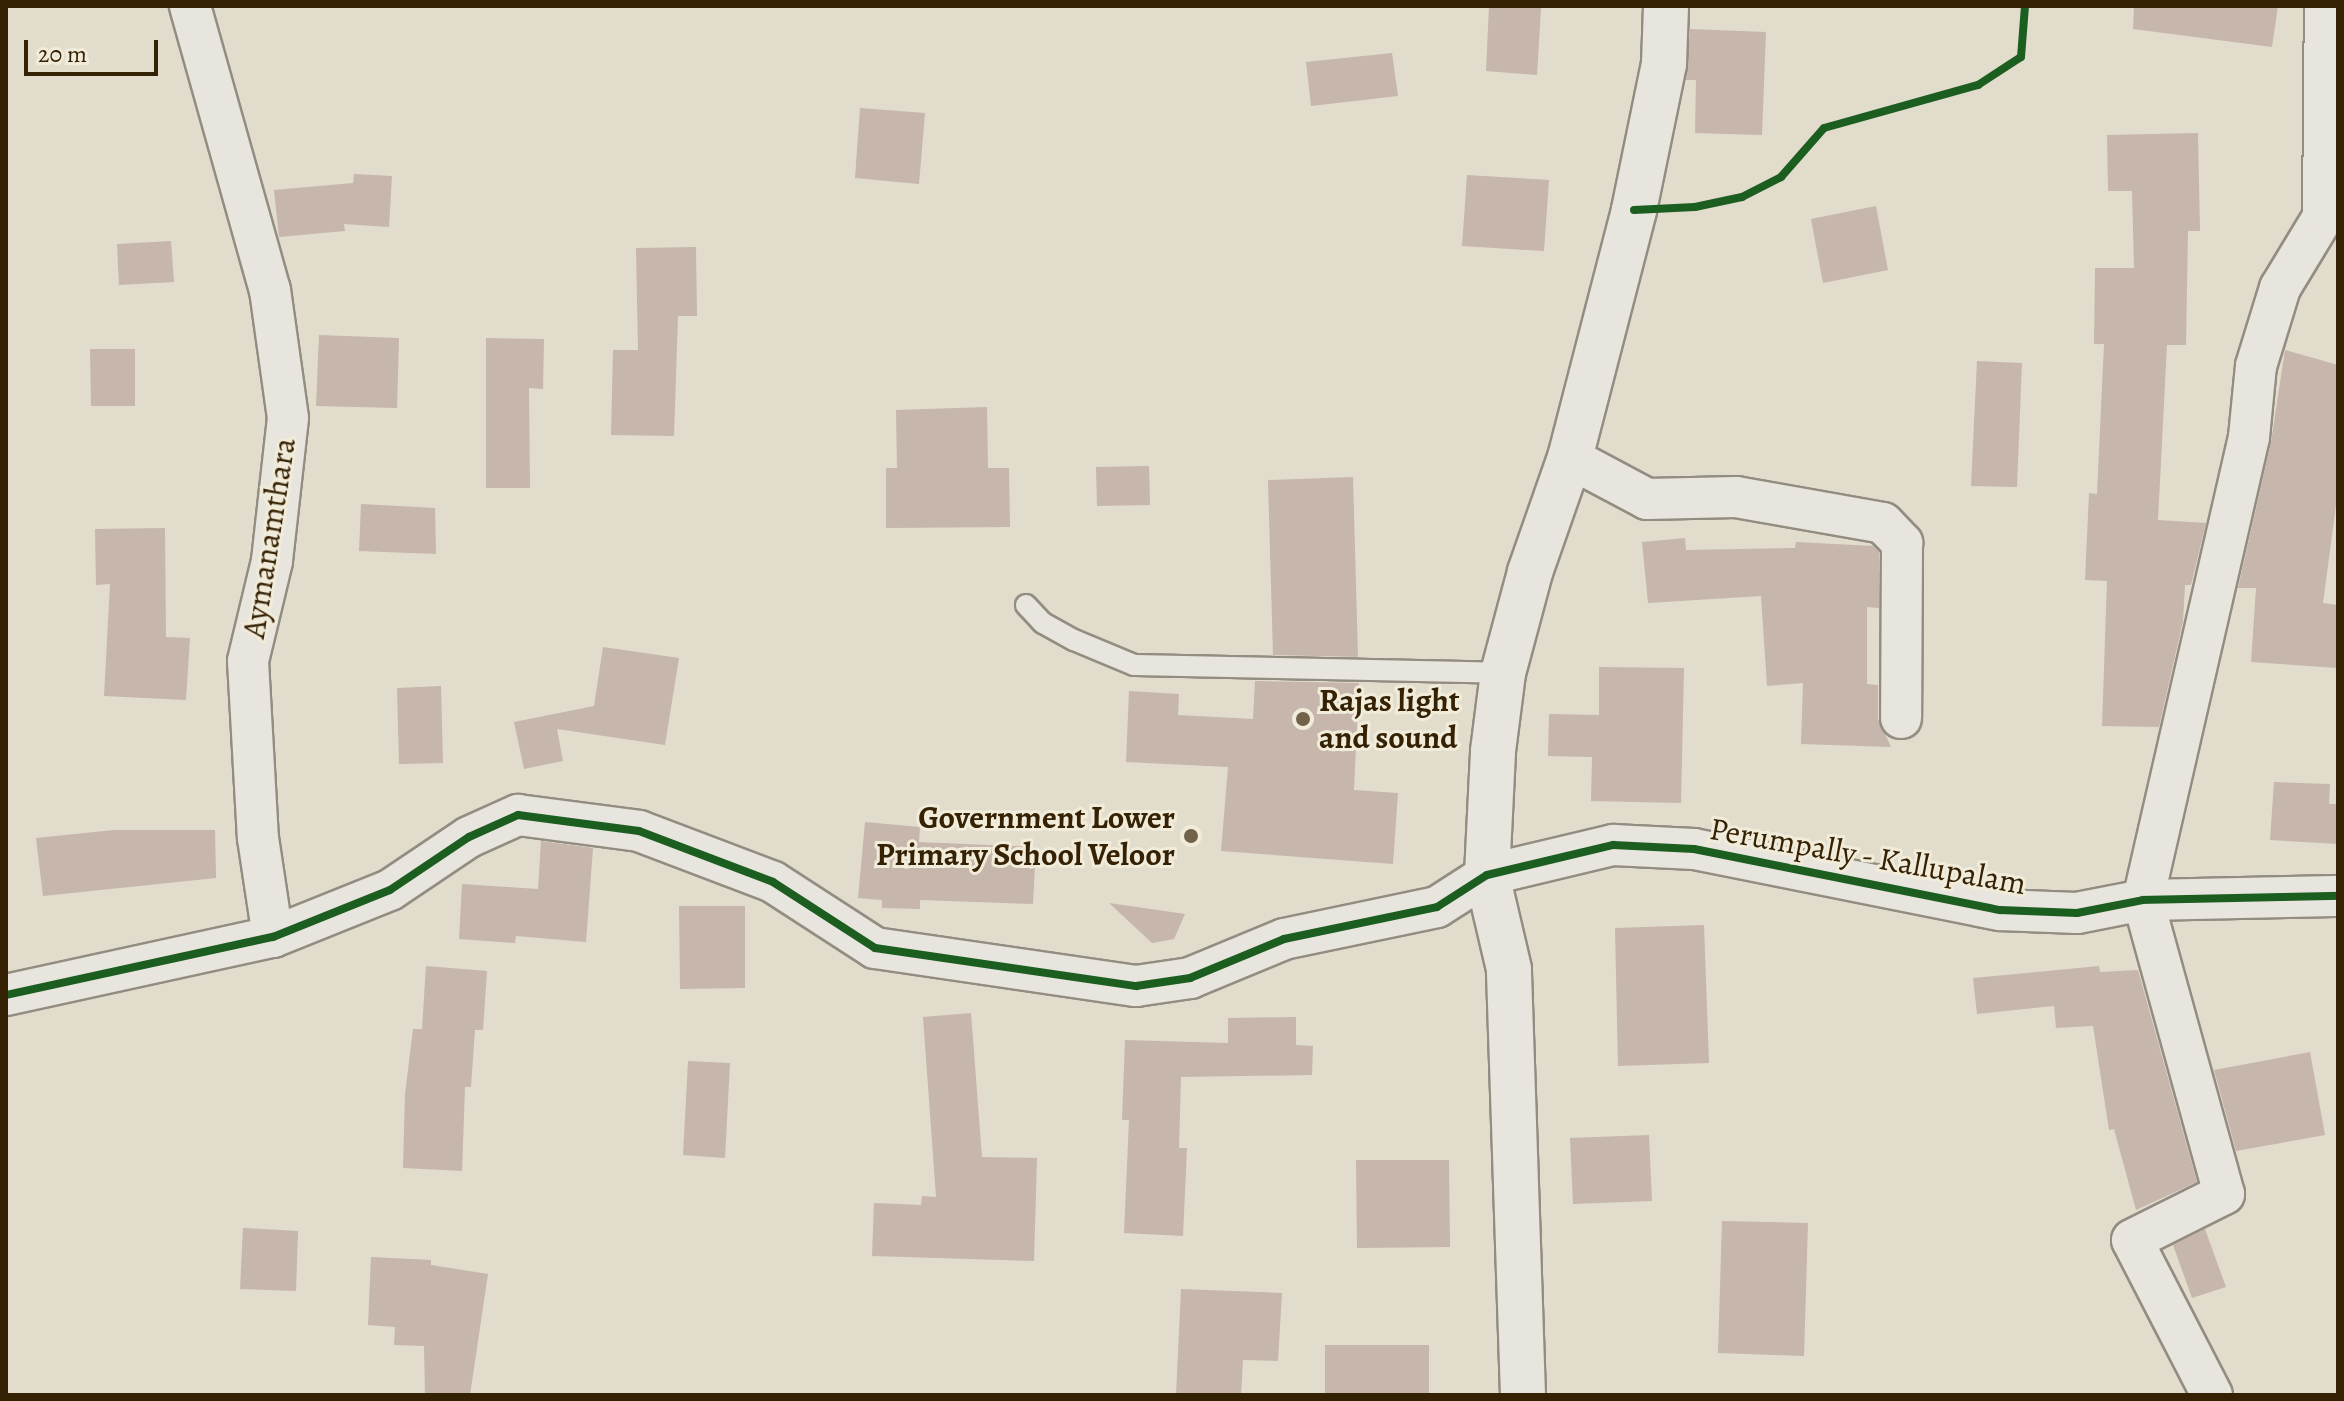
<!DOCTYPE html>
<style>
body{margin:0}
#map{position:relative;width:2344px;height:1401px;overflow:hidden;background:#e2dccd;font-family:Alegreya,serif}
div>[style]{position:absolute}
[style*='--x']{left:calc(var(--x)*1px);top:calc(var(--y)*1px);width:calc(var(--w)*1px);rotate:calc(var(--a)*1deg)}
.building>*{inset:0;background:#c6b6ab}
.roads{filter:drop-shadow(2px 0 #938d81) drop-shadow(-2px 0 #938d81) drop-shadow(0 2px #938d81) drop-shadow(0 -2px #938d81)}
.lane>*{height:20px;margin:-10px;padding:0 10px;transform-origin:10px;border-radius:10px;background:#e8e5de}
.street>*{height:40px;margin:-20px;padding:0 20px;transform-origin:20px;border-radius:20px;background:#e8e5de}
.secondary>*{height:44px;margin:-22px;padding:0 22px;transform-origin:22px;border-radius:22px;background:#e8e5de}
.cycleway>*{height:8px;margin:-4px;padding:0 4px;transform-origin:4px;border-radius:4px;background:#1b5e20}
.dots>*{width:22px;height:22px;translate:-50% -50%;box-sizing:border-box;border:4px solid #f1ebd9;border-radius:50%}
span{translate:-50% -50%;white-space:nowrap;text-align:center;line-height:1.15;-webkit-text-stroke:6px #f1ebd9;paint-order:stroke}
.street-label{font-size:32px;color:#352104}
.poi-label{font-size:32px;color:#352104;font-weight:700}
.left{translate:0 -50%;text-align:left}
.right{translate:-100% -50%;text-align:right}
.frame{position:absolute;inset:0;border:8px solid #352104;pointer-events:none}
.scale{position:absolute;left:24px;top:40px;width:134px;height:36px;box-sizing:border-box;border:4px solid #352104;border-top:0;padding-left:10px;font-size:24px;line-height:28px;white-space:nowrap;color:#352104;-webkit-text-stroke:6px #f1ebd9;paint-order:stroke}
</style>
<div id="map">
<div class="building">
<div style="clip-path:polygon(1489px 6px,1541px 8px,1537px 75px,1486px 71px)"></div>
<div style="clip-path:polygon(2134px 6px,2278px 6px,2272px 47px,2133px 29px)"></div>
<div style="clip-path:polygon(1690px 29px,1766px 32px,1762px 135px,1695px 133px,1696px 80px,1686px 80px)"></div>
<div style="clip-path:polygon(1392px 53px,1398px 96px,1311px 106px,1306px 62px)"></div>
<div style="clip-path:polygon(860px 108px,925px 113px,919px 184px,855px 178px)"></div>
<div style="clip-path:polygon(2198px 133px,2200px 231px,2188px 231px,2186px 345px,2167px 345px,2158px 520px,2206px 523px,2191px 585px,2185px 585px,2183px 621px,2159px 727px,2102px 726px,2107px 581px,2085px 580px,2089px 493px,2097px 494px,2104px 344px,2094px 344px,2095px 268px,2134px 268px,2132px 191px,2108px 191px,2107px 135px)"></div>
<div style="clip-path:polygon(354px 174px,392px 176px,389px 227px,344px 224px,345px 231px,279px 237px,274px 190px,353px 183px)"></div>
<div style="clip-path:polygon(1467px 175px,1549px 180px,1544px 251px,1462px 246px)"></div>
<div style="clip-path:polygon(1876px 206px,1888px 270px,1823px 283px,1811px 219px)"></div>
<div style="clip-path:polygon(171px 241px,174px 282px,119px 285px,117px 244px)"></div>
<div style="clip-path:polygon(696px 247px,697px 316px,678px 316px,674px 436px,611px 435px,613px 350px,638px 350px,636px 248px)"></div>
<div style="clip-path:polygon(319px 335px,399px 338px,397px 408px,316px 406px)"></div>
<div style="clip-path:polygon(486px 338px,544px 339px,543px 389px,529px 388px,530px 488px,486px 488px)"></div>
<div style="clip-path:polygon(90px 349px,135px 349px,135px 406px,91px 406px)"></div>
<div style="clip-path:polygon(2285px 350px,2338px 365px,2338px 490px,2323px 603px,2338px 605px,2338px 668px,2251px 662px,2256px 588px,2238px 588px,2271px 442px)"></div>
<div style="clip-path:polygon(1977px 361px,2022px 363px,2017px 487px,1971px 486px)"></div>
<div style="clip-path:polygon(987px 407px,988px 468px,1009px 468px,1010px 527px,886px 528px,886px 468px,897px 468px,896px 410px)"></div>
<div style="clip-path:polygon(1149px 466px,1150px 505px,1097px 506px,1096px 467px)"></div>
<div style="clip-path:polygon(1353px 477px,1358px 657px,1273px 655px,1268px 480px)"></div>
<div style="clip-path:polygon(361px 504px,435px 508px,436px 554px,359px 551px)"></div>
<div style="clip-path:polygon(165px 528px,166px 637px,190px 638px,186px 700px,104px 696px,110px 584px,96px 585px,95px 529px)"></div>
<div style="clip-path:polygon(1685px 538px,1686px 550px,1795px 548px,1796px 542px,1873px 546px,1879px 552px,1879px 608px,1867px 607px,1867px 684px,1878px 685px,1878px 719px,1891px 747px,1801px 744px,1803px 683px,1767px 686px,1761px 596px,1648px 603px,1642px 542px)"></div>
<div style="clip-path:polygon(603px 647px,679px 658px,665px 745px,557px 729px,563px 761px,524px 769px,514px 722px,594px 706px)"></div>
<div style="clip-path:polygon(1599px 667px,1684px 668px,1681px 803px,1591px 801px,1592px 757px,1548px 756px,1549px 714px,1599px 715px)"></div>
<div style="clip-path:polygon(1255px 681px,1359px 683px,1354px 790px,1398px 793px,1393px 864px,1221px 851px,1228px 767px,1126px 762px,1129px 691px,1179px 694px,1178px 715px,1253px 719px)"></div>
<div style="clip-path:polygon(441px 686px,443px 763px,399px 764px,397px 688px)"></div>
<div style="clip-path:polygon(2274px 782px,2330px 784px,2329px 804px,2338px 804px,2338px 844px,2270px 840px)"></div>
<div style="clip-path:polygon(865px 822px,920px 827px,919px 842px,1036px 847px,1033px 904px,920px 900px,920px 909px,882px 908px,882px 900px,858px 898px)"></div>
<div style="clip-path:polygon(114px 830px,215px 830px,216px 878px,43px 896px,36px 838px)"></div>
<div style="clip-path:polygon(541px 841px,593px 848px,586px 942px,516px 936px,515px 943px,459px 939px,462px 884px,538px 889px)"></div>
<div style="clip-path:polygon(1109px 903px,1185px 914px,1174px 939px,1152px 943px)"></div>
<div style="clip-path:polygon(679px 906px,745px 906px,745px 988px,680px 989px)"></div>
<div style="clip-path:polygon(1704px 925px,1709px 1063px,1618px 1066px,1615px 928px)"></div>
<div style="clip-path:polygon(426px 966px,487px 971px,483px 1030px,475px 1030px,471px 1087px,465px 1087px,462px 1171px,403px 1168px,405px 1094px,413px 1029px,422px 1029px)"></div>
<div style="clip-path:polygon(2099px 966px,2100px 972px,2138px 970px,2197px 1182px,2136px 1210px,2114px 1129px,2109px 1130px,2093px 1026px,2056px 1028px,2054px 1006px,1977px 1014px,1973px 978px)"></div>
<div style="clip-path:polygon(971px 1013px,982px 1157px,1037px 1158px,1034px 1261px,872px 1256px,874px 1203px,921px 1205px,922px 1196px,936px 1197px,923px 1017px)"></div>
<div style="clip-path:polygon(1296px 1017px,1296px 1045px,1313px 1046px,1312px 1075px,1181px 1077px,1179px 1148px,1187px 1148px,1183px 1236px,1124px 1233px,1129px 1120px,1122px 1120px,1125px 1040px,1228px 1043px,1228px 1018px)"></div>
<div style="clip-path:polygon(2310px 1052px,2325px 1135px,2236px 1151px,2214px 1070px)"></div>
<div style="clip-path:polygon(688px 1061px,730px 1063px,725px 1158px,683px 1155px)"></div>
<div style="clip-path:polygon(1649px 1135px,1652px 1201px,1573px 1204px,1570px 1138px)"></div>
<div style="clip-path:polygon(1356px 1160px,1449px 1160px,1450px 1247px,1357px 1248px)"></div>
<div style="clip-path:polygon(1722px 1221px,1808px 1223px,1804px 1356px,1718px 1353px)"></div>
<div style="clip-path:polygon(243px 1228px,298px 1231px,296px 1291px,240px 1289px)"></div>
<div style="clip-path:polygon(2205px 1229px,2226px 1287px,2192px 1298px,2173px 1245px)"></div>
<div style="clip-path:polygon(371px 1257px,431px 1260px,431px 1265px,488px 1274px,470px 1395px,425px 1395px,424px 1346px,394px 1345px,395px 1327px,368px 1325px)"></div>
<div style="clip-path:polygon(1181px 1289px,1282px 1293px,1278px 1361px,1243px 1360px,1241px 1395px,1176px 1395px)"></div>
<div style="clip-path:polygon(1325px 1345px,1429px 1345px,1429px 1395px,1325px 1395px)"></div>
</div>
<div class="roads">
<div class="lane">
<div style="--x:1026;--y:605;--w:25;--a:47"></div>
<div style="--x:1043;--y:623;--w:35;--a:29"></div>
<div style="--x:1074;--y:640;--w:65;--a:22.6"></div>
<div style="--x:1134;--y:665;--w:369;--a:1.2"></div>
</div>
<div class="street">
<div style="--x:190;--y:6;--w:295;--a:74.3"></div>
<div style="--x:270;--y:290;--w:129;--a:82"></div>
<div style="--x:288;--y:418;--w:144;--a:96.4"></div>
<div style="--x:272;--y:561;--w:103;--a:103.5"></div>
<div style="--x:248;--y:661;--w:177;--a:86.8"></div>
<div style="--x:258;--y:838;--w:100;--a:81.4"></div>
<div style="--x:1570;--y:458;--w:87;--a:28"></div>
<div style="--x:1647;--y:499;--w:89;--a:-1.3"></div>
<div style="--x:1736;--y:497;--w:149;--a:10"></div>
<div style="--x:1883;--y:523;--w:28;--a:46"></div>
<div style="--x:1902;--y:543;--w:175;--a:90.3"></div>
<div style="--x:6;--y:995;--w:273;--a:-12.3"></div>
<div style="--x:273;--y:937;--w:126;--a:-21.9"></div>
<div style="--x:390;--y:890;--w:95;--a:-33.9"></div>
<div style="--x:469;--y:837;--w:54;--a:-24.2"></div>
<div style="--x:518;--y:815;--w:122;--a:7.5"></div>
<div style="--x:639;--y:831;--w:143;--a:20.8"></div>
<div style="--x:773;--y:882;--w:121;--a:32.9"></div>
<div style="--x:875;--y:948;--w:264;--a:8.3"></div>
<div style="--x:1136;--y:986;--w:55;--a:-8.4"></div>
<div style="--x:1190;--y:978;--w:102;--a:-22.5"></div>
<div style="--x:1284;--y:939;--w:156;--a:-11.8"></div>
<div style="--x:1437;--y:907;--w:59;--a:-32.6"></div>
<div style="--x:1487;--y:875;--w:130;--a:-13.4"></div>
<div style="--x:1613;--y:845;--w:81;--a:2.8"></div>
<div style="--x:1694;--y:849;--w:312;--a:11.3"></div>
<div style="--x:2000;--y:910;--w:77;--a:2.2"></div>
<div style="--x:2077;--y:913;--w:67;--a:-11.1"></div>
<div style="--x:2143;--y:900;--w:195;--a:-1.2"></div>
<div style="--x:2212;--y:1395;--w:174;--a:-117.3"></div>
<div style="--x:2132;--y:1240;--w:103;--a:-26.6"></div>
<div style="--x:2224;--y:1194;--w:305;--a:-105.4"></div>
<div style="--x:2143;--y:900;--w:475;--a:-77.1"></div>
<div style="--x:2249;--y:437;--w:71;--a:-84.4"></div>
<div style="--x:2256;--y:366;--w:82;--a:-72.9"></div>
<div style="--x:2280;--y:288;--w:83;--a:-58.8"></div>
<div style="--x:2323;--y:217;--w:211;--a:-89.5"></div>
</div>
<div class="secondary">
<div style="--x:1523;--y:1395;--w:426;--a:-91.9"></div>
<div style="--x:1509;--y:969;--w:97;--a:-103.2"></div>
<div style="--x:1487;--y:875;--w:124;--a:-87.2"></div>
<div style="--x:1493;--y:751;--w:79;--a:-82.7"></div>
<div style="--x:1503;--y:673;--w:105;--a:-75"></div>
<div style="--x:1530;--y:572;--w:121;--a:-70.7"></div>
<div style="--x:1570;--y:458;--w:256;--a:-75.5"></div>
<div style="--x:1634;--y:210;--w:149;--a:-78.4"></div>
<div style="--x:1664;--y:64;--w:58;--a:-88"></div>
</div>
</div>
<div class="cycleway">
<div style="--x:1634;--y:210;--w:61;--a:-2.8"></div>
<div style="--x:1695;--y:207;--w:48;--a:-12"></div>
<div style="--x:1742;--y:197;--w:44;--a:-27.1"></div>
<div style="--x:1781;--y:177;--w:65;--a:-48.7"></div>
<div style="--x:1824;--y:128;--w:160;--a:-15.6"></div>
<div style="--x:1978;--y:85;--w:51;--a:-33.1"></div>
<div style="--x:2021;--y:57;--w:51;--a:-85.5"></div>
<div style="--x:6;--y:995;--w:273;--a:-12.3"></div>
<div style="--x:273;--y:937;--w:126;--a:-21.9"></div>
<div style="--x:390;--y:890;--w:95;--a:-33.9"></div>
<div style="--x:469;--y:837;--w:54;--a:-24.2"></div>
<div style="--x:518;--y:815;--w:122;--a:7.5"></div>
<div style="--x:639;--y:831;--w:143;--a:20.8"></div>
<div style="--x:773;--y:882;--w:121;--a:32.9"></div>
<div style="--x:875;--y:948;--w:264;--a:8.3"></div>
<div style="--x:1136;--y:986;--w:55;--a:-8.4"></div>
<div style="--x:1190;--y:978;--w:102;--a:-22.5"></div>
<div style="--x:1284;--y:939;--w:156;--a:-11.8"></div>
<div style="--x:1437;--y:907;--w:59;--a:-32.6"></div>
<div style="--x:1487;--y:875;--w:130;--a:-13.4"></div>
<div style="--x:1613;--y:845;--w:81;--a:2.8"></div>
<div style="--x:1694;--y:849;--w:312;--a:11.3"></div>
<div style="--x:2000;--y:910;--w:77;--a:2.2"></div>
<div style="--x:2077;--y:913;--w:67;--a:-11.1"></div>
<div style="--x:2143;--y:900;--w:195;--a:-1.2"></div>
</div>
<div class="dots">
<div style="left:1303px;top:719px;background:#72624a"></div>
<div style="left:1191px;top:836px;background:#72624a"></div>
</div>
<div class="street-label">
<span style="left:269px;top:538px;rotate:-81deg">Aymanamthara</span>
<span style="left:1868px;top:856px;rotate:10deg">Perumpally - Kallupalam</span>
</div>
<div class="poi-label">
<span class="left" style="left:1319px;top:719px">Rajas light<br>and sound</span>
<span class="right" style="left:1175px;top:836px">Government Lower<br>Primary School Veloor</span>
</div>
<div class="frame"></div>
<div class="scale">20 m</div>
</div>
